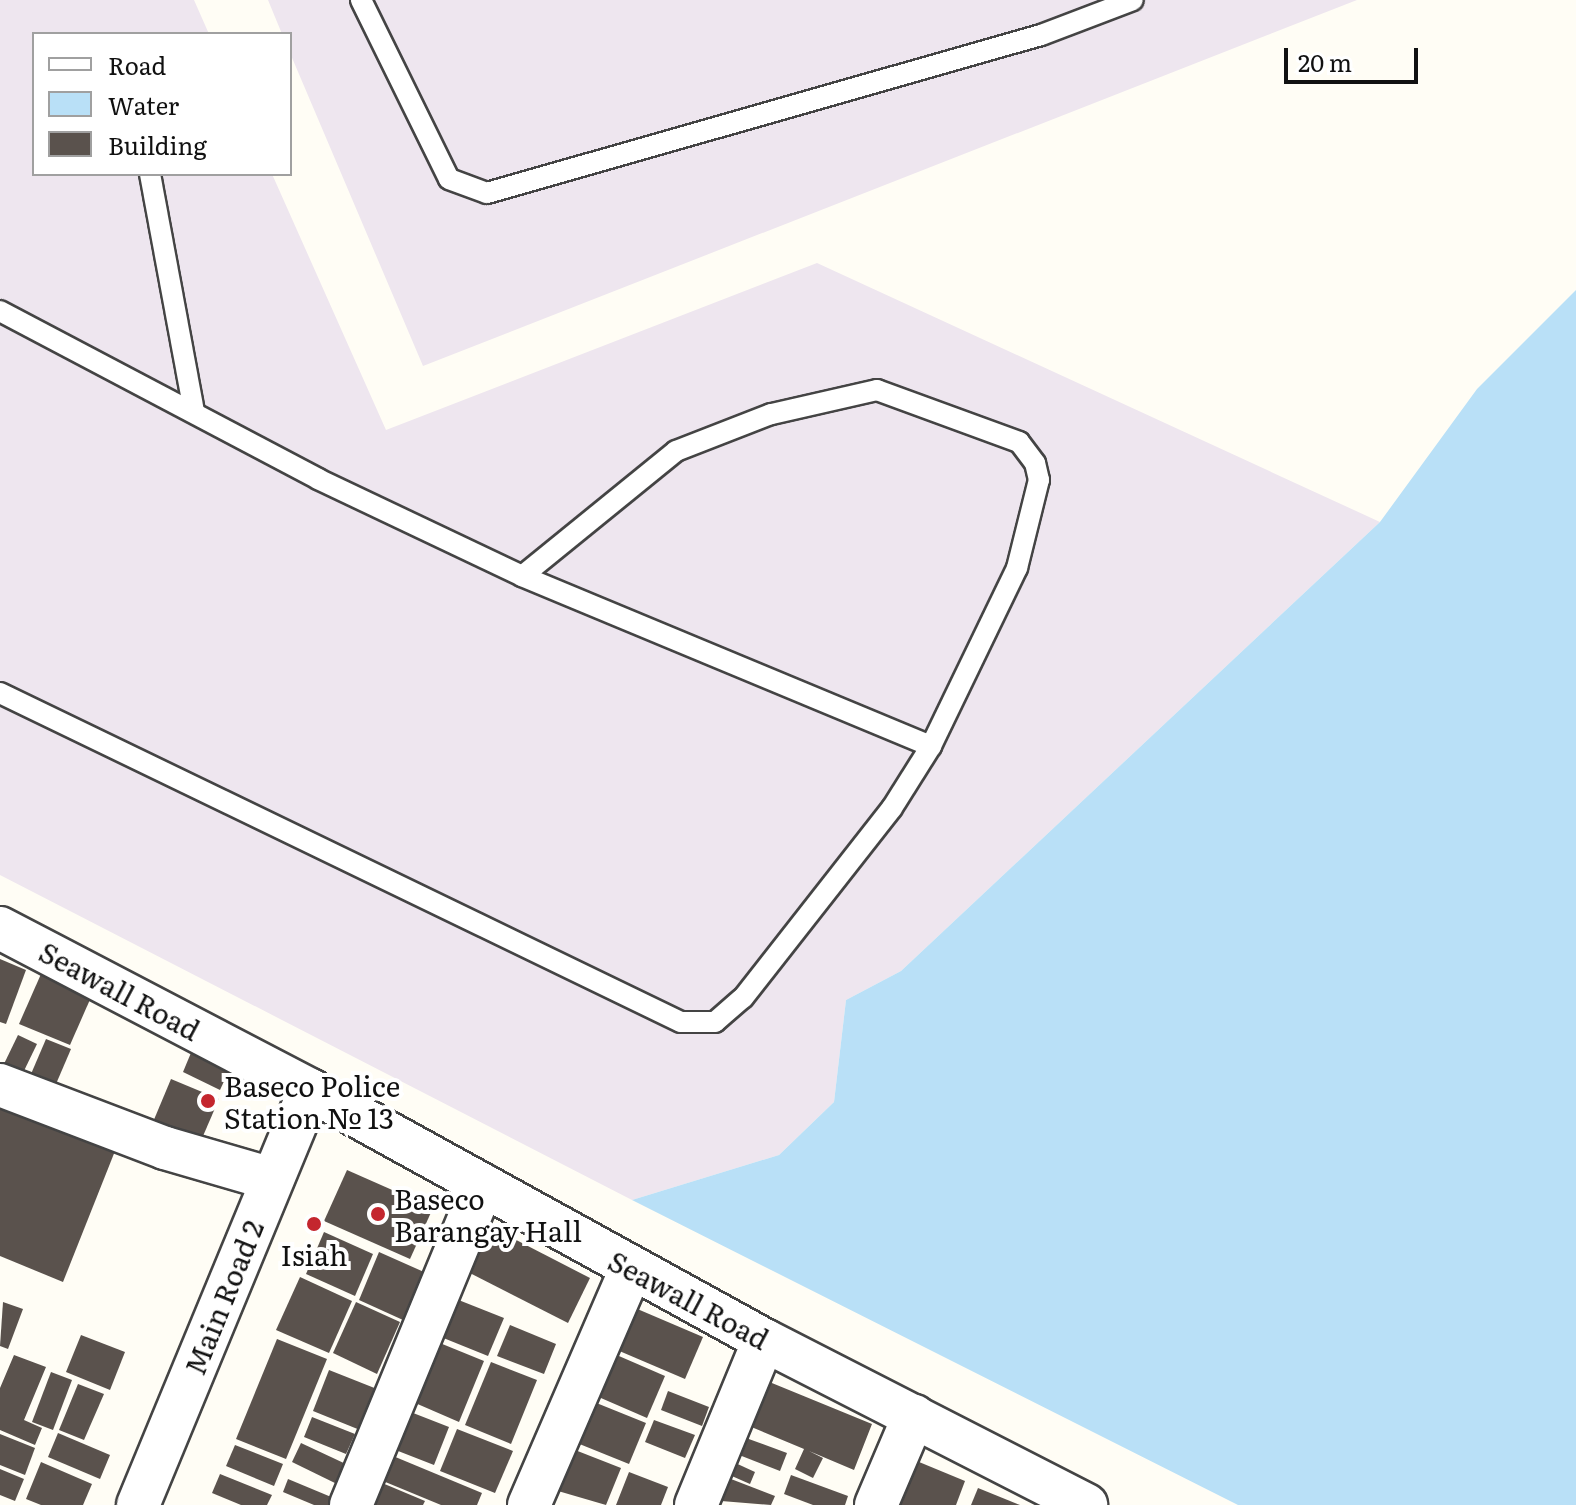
<!DOCTYPE html>
<meta charset="utf-8">
<style>
body{margin:0}
#map{position:relative;width:1576px;height:1505px;overflow:hidden;background:#fffdf5;font-family:Literata,serif}
div>[style]{position:absolute}
[style*='--x']{left:calc(var(--x)*1px);top:calc(var(--y)*1px);width:calc(var(--w)*1px);rotate:calc(var(--a)*1deg)}
.industrial>*{inset:0;background:#eee6ef}
.water>*{inset:0;background:#b9e0f7}
.building>*{inset:0;background:#5a524d}
.roads{filter:drop-shadow(2px 0 #444) drop-shadow(-2px 0 #444) drop-shadow(0 2px #444) drop-shadow(0 -2px #444)}
.lane>*{height:20px;margin:-10px;padding:0 10px;transform-origin:10px;border-radius:10px;background:#fff}
.street>*{height:42px;margin:-21px;padding:0 21px;transform-origin:21px;border-radius:21px;background:#fff}
.dots>*{width:22px;height:22px;translate:-50% -50%;box-sizing:border-box;border:4px solid #fff;border-radius:50%}
span{translate:-50% -50%;white-space:nowrap;text-align:center;line-height:1.15;-webkit-text-stroke:8px #fff;paint-order:stroke}
.street-label{font-size:28px;color:#111}
.poi-label{font-size:28px;color:#111}
.left{translate:0 -50%;text-align:left}
.legend{position:absolute;left:32px;top:32px;width:260px;height:144px;box-sizing:border-box;background:#fff;border:2px solid #a0a0a0;margin:0;padding:10px 14px;list-style:none;font-size:24px;color:#111}
.legend li{display:flex;align-items:center;gap:16px;height:40px}
.legend b{width:40px;border:2px solid #a0a0a0}
.scale{position:absolute;left:1284px;top:48px;width:134px;height:36px;box-sizing:border-box;border:4px solid #111;border-top:0;padding-left:10px;font-size:24px;line-height:28px;white-space:nowrap;color:#111;-webkit-text-stroke:6px #fff;paint-order:stroke}
</style>
<div id="map">
<div class="industrial">
<div style="clip-path:polygon(0 0,194px 0,209px 34px,34px 34px,34px 174px,272px 174px,386px 430px,817px 263px,1380px 522px,901px 971px,846px 1000px,834px 1102px,779px 1155px,632px 1200px,0 875px)"></div>
<div style="clip-path:polygon(268px 0,1357px 0,423px 366px,290px 53px,290px 34px,282px 34px)"></div>
</div>
<div class="water">
<div style="clip-path:polygon(1576px 290px,1576px 1505px,1238px 1505px,632px 1200px,779px 1155px,834px 1102px,846px 1000px,901px 971px,1380px 522px,1477px 389px)"></div>
</div>
<div class="building">
<div style="clip-path:polygon(0 959px,26px 970px,6px 1024px,0 1022px)"></div>
<div style="clip-path:polygon(41px 974px,92px 995px,70px 1045px,19px 1024px)"></div>
<div style="clip-path:polygon(18px 1035px,37px 1044px,21px 1077px,2px 1068px)"></div>
<div style="clip-path:polygon(46px 1039px,71px 1049px,56px 1084px,31px 1074px)"></div>
<div style="clip-path:polygon(193px 1048px,231px 1066px,220px 1090px,183px 1072px)"></div>
<div style="clip-path:polygon(171px 1079px,219px 1099px,200px 1143px,153px 1122px)"></div>
<div style="clip-path:polygon(0 1099px,117px 1146px,63px 1282px,0 1256px)"></div>
<div style="clip-path:polygon(347px 1170px,433px 1208px,410px 1259px,324px 1221px)"></div>
<div style="clip-path:polygon(485px 1224px,590px 1278px,568px 1323px,462px 1269px)"></div>
<div style="clip-path:polygon(324px 1232px,373px 1254px,355px 1296px,306px 1274px)"></div>
<div style="clip-path:polygon(379px 1252px,424px 1272px,403px 1320px,359px 1300px)"></div>
<div style="clip-path:polygon(300px 1277px,352px 1301px,329px 1353px,276px 1330px)"></div>
<div style="clip-path:polygon(446px 1295px,504px 1318px,488px 1356px,431px 1333px)"></div>
<div style="clip-path:polygon(3px 1302px,23px 1309px,8px 1349px,0 1346px)"></div>
<div style="clip-path:polygon(356px 1302px,400px 1322px,377px 1374px,333px 1353px)"></div>
<div style="clip-path:polygon(628px 1305px,703px 1337px,685px 1379px,610px 1347px)"></div>
<div style="clip-path:polygon(510px 1325px,556px 1344px,544px 1374px,497px 1356px)"></div>
<div style="clip-path:polygon(81px 1335px,125px 1352px,110px 1390px,66px 1372px)"></div>
<div style="clip-path:polygon(277px 1339px,327px 1359px,286px 1459px,236px 1439px)"></div>
<div style="clip-path:polygon(430px 1339px,484px 1361px,459px 1422px,406px 1399px)"></div>
<div style="clip-path:polygon(612px 1353px,665px 1376px,647px 1418px,594px 1395px)"></div>
<div style="clip-path:polygon(14px 1355px,46px 1367px,24px 1420px,42px 1428px,35px 1445px,0 1430px,0 1388px)"></div>
<div style="clip-path:polygon(491px 1362px,537px 1380px,511px 1444px,465px 1425px)"></div>
<div style="clip-path:polygon(329px 1370px,377px 1389px,360px 1430px,313px 1411px)"></div>
<div style="clip-path:polygon(51px 1372px,72px 1380px,53px 1430px,32px 1422px)"></div>
<div style="clip-path:polygon(767px 1381px,872px 1424px,854px 1470px,809px 1451px,823px 1458px,813px 1478px,795px 1469px,804px 1449px,749px 1426px)"></div>
<div style="clip-path:polygon(78px 1384px,104px 1394px,84px 1440px,59px 1430px)"></div>
<div style="clip-path:polygon(668px 1391px,709px 1407px,702px 1426px,661px 1410px)"></div>
<div style="clip-path:polygon(594px 1402px,646px 1423px,629px 1464px,577px 1443px)"></div>
<div style="clip-path:polygon(408px 1411px,449px 1427px,434px 1465px,393px 1449px)"></div>
<div style="clip-path:polygon(312px 1417px,355px 1434px,346px 1454px,304px 1437px)"></div>
<div style="clip-path:polygon(654px 1420px,695px 1435px,685px 1458px,645px 1442px)"></div>
<div style="clip-path:polygon(457px 1429px,513px 1451px,495px 1493px,440px 1471px)"></div>
<div style="clip-path:polygon(58px 1433px,110px 1455px,100px 1479px,48px 1457px)"></div>
<div style="clip-path:polygon(0 1434px,35px 1448px,25px 1475px,0 1465px)"></div>
<div style="clip-path:polygon(735px 1434px,787px 1453px,780px 1471px,729px 1451px)"></div>
<div style="clip-path:polygon(301px 1443px,348px 1465px,339px 1485px,292px 1462px)"></div>
<div style="clip-path:polygon(235px 1445px,283px 1464px,274px 1486px,226px 1466px)"></div>
<div style="clip-path:polygon(575px 1450px,621px 1468px,606px 1505px,558px 1491px)"></div>
<div style="clip-path:polygon(393px 1456px,482px 1493px,477px 1505px,441px 1505px,383px 1481px)"></div>
<div style="clip-path:polygon(907px 1457px,965px 1481px,956px 1505px,898px 1505px)"></div>
<div style="clip-path:polygon(731px 1461px,755px 1472px,750px 1484px,725px 1473px)"></div>
<div style="clip-path:polygon(41px 1462px,92px 1484px,83px 1505px,41px 1505px,26px 1499px)"></div>
<div style="clip-path:polygon(0 1469px,24px 1479px,15px 1501px,0 1495px)"></div>
<div style="clip-path:polygon(629px 1472px,668px 1487px,661px 1505px,616px 1505px)"></div>
<div style="clip-path:polygon(220px 1474px,272px 1495px,267px 1505px,241px 1505px,212px 1493px)"></div>
<div style="clip-path:polygon(718px 1474px,775px 1496px,771px 1505px,709px 1500px)"></div>
<div style="clip-path:polygon(791px 1475px,848px 1496px,845px 1505px,813px 1505px,784px 1494px)"></div>
<div style="clip-path:polygon(288px 1479px,336px 1499px,333px 1505px,314px 1505px,283px 1492px)"></div>
<div style="clip-path:polygon(375px 1480px,425px 1501px,423px 1505px,365px 1505px)"></div>
<div style="clip-path:polygon(978px 1488px,1020px 1505px,971px 1505px)"></div>
</div>
<div class="roads">
<div class="lane">
<div style="--x:361;--y:0;--w:199;--a:63.8"></div>
<div style="--x:449;--y:179;--w:40;--a:20.2"></div>
<div style="--x:487;--y:193;--w:576;--a:-15.92"></div>
<div style="--x:1041;--y:35;--w:98;--a:-20.8"></div>
<div style="--x:150;--y:174;--w:242;--a:79.5"></div>
<div style="--x:0;--y:311;--w:360;--a:27.8"></div>
<div style="--x:318;--y:479;--w:226;--a:25.4"></div>
<div style="--x:522;--y:576;--w:443;--a:22.6"></div>
<div style="--x:0;--y:693;--w:756;--a:25.79"></div>
<div style="--x:681;--y:1022;--w:34;--a:0"></div>
<div style="--x:715;--y:1022;--w:37;--a:-41"></div>
<div style="--x:743;--y:998;--w:241;--a:-51.9"></div>
<div style="--x:892;--y:808;--w:73;--a:-57.8"></div>
<div style="--x:931;--y:746;--w:198;--a:-64.2"></div>
<div style="--x:1017;--y:568;--w:91;--a:-76"></div>
<div style="--x:1039;--y:480;--w:17;--a:-103"></div>
<div style="--x:1035;--y:463;--w:26;--a:-127"></div>
<div style="--x:1019;--y:442;--w:151;--a:-159.9"></div>
<div style="--x:877;--y:390;--w:109;--a:167.2"></div>
<div style="--x:771;--y:414;--w:102;--a:158.7"></div>
<div style="--x:676;--y:451;--w:198;--a:140.9"></div>
</div>
<div class="street">
<div style="--x:0;--y:928;--w:350;--a:27.6"></div>
<div style="--x:310;--y:1090;--w:518;--a:28.84"></div>
<div style="--x:764;--y:1340;--w:362;--a:27.1"></div>
<div style="--x:0;--y:1085;--w:177;--a:20.9"></div>
<div style="--x:165;--y:1148;--w:111;--a:16.2"></div>
<div style="--x:138;--y:1505;--w:449;--a:-67.5"></div>
<div style="--x:351;--y:1505;--w:346;--a:-67.6"></div>
<div style="--x:529;--y:1505;--w:257;--a:-66.6"></div>
<div style="--x:696;--y:1505;--w:178;--a:-67.6"></div>
<div style="--x:876;--y:1505;--w:97;--a:-66.9"></div>
</div>
</div>
<div class="dots">
<div style="left:208px;top:1101px;background:#c4262e"></div>
<div style="left:378px;top:1214px;background:#c4262e"></div>
<div style="left:314px;top:1224px;background:#c4262e"></div>
</div>
<div class="street-label">
<span style="left:120px;top:990px;rotate:28deg">Seawall Road</span>
<span style="left:223px;top:1297px;rotate:-68deg">Main Road 2</span>
<span style="left:689px;top:1299px;rotate:28deg">Seawall Road</span>
</div>
<div class="poi-label">
<span class="left" style="left:224px;top:1101px">Baseco Police<br>Station № 13</span>
<span class="left" style="left:394px;top:1214px">Baseco<br>Barangay Hall</span>
<span style="left:314px;top:1254px">Isiah</span>
</div>
<ul class="legend">
<li><b style="height:10px;background:#fff"></b>Road</li>
<li><b style="height:22px;background:#b9e0f7"></b>Water</li>
<li><b style="height:22px;background:#5a524d"></b>Building</li>
</ul>
<div class="scale">20 m</div>
</div>
